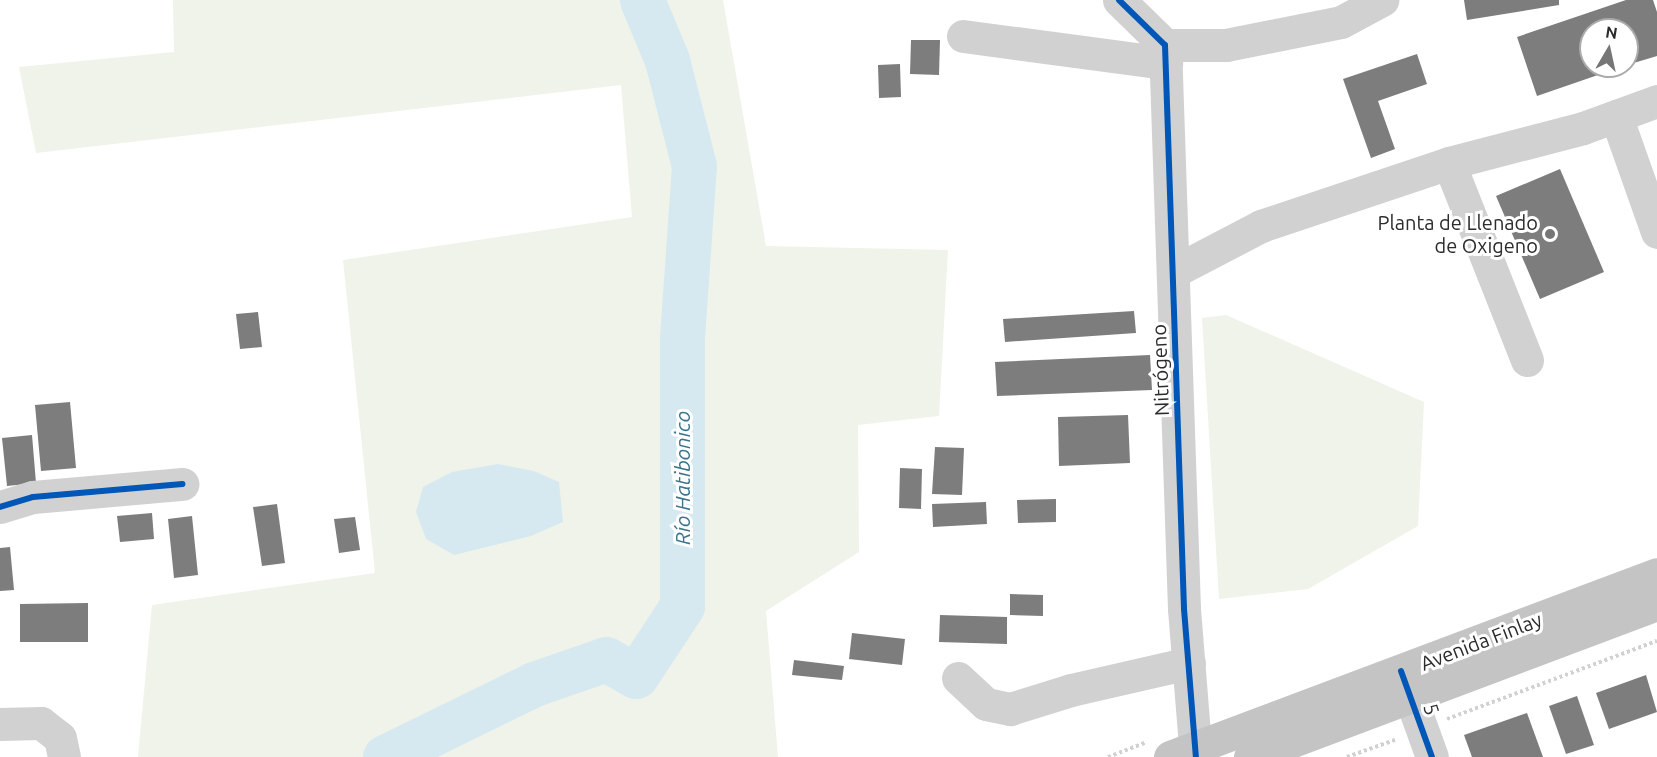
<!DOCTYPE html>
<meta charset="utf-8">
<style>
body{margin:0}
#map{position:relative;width:1657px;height:757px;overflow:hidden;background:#fff;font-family:Ubuntu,sans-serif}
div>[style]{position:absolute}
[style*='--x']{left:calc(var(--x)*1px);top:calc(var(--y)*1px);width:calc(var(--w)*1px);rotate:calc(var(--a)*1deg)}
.green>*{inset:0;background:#f0f3ea}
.water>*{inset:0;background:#d6e9f0}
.river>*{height:45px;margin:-22.5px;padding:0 22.5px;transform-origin:22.5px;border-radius:22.5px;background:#d6e9f0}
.building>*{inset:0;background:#7d7d7d}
.path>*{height:4px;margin-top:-2px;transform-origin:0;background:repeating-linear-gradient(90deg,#d1d1d1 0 3px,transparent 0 6px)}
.minor>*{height:33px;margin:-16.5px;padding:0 16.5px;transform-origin:16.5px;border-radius:16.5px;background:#d1d1d1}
.major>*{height:33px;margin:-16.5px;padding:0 16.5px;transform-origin:16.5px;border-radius:16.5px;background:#c4c4c4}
.cycleway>*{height:6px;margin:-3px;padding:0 3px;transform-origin:3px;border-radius:3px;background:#0057b8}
.dots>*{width:16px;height:16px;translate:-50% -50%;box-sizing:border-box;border:3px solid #fff;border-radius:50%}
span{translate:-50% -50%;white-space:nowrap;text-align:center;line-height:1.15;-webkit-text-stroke:6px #fff;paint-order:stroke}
.poi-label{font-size:20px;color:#2c2c2c}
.right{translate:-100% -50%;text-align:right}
.street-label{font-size:20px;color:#2c2c2c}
.water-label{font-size:21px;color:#3c748b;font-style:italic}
.north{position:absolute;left:1579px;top:18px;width:60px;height:60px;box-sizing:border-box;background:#fff;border:2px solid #ababab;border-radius:50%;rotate:9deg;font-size:16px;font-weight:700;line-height:24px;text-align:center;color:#2c2c2c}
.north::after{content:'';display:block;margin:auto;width:21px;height:27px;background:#767676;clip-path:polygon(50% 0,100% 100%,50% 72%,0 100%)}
</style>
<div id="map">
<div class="green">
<div style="clip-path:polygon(173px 0,723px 0,766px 246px,948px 250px,939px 416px,858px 425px,859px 552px,766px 611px,778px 757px,138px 757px,152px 605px,375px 573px,343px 260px,632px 217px,621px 85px,36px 153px,19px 67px,174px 52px)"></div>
<div style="clip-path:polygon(1226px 315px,1424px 402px,1418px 526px,1308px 589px,1219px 599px,1202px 318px)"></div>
</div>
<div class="water">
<div style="clip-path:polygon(498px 464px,534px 471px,559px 482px,563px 522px,531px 536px,454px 555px,426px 539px,416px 512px,423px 487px,452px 472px)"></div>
</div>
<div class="river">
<div style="--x:385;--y:757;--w:166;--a:-26.1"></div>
<div style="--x:534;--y:684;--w:76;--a:-19.1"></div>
<div style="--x:606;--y:659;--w:34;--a:30"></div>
<div style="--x:636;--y:676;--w:84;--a:-56.7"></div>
<div style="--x:682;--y:606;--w:269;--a:-90"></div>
<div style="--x:682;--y:337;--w:171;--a:-86"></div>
<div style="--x:694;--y:166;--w:109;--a:-104.3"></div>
<div style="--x:667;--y:60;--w:65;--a:-112.6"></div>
</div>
<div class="building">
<div style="clip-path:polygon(1464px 0,1559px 0,1559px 5px,1467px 20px)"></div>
<div style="clip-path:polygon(1626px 0,1653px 0,1657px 12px,1657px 56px,1627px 65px,1627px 30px,1591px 30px,1591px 66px,1624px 66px,1537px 96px,1517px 37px)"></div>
<div style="clip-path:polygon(911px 40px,940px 40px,939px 75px,910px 74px)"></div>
<div style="clip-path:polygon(1417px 54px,1427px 84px,1378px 101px,1395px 149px,1371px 158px,1343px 79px)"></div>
<div style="clip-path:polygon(900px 64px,901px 97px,879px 98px,878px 65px)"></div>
<div style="clip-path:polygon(1560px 169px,1604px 272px,1540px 299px,1496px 196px)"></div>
<div style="clip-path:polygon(1134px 311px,1136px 333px,1005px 342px,1003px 319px)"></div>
<div style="clip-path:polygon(258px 312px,262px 347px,240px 349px,236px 314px)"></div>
<div style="clip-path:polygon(1150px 355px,1152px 390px,997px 396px,995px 362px)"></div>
<div style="clip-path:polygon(70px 402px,76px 468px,41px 471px,35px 405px)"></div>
<div style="clip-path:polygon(1128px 415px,1130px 463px,1059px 466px,1058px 417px)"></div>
<div style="clip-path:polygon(32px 435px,36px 483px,7px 486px,2px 438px)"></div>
<div style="clip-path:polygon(935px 447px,964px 448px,962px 495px,932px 494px)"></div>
<div style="clip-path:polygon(900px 468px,922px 469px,921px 509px,899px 508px)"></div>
<div style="clip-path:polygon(1056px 499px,1056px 522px,1018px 523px,1017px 500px)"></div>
<div style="clip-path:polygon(986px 502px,987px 524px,933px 527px,932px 504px)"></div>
<div style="clip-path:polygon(277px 504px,285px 563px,262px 566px,253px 507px)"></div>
<div style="clip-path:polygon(152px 513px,154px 539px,120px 542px,117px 516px)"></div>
<div style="clip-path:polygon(192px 516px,198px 575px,174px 578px,168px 519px)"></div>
<div style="clip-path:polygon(355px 517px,360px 550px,339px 553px,334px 519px)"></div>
<div style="clip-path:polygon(10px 547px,14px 590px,0 591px,0 548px)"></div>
<div style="clip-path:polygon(1010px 594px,1043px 595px,1043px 616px,1010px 615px)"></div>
<div style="clip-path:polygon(88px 603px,88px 642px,20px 642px,20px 604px)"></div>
<div style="clip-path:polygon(940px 615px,1007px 617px,1007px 644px,939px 642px)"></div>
<div style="clip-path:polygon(852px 633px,905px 639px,902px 665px,849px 659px)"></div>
<div style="clip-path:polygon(794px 660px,844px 666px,842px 680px,792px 675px)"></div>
<div style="clip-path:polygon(1646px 675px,1657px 712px,1609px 729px,1596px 693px)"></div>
<div style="clip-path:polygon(1577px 696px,1594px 745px,1566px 754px,1549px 706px)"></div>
<div style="clip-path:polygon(1527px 713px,1543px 757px,1472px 757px,1464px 735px)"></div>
</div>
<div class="path">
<div style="--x:1447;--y:719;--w:224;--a:-20.4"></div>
<div style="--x:1108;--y:757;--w:40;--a:-21"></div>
<div style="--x:1347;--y:757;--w:51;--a:-19.5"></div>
</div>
<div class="minor">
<div style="--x:1119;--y:0;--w:64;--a:44.4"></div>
<div style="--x:1165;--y:45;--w:564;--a:88.07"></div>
<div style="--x:1184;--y:609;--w:148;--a:85.4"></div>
<div style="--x:963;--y:36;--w:205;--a:7.6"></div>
<div style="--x:1165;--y:45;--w:61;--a:0"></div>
<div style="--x:1226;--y:45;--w:117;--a:-11.3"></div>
<div style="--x:1341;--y:22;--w:47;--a:-28.2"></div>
<div style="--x:1616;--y:116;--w:123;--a:70.5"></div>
<div style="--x:1449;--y:163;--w:212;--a:68.4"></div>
<div style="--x:1173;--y:272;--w:99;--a:-27.6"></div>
<div style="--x:1261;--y:226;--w:198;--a:-18.5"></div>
<div style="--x:1449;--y:163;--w:138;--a:-14.6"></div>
<div style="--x:1583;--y:128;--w:79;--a:-20"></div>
<div style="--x:0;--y:507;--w:34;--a:-17"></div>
<div style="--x:33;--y:497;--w:150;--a:-5"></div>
<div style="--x:1401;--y:671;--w:91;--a:70.2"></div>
<div style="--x:958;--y:678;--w:38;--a:43"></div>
<div style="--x:986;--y:704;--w:25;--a:12"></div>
<div style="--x:1010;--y:709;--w:64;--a:-17.3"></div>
<div style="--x:1071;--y:690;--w:121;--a:-12.9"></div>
<div style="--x:0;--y:724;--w:41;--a:-1.4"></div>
<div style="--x:41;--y:723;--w:24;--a:38"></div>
<div style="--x:60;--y:738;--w:19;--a:78"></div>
</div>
<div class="major">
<div style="--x:1170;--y:757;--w:520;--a:-20.59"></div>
<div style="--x:1250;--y:757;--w:435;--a:-20.6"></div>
</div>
<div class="cycleway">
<div style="--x:1119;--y:0;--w:64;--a:44.4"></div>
<div style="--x:1165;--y:45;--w:564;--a:88.07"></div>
<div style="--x:1184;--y:609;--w:148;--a:85.4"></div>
<div style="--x:0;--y:507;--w:34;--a:-17"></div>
<div style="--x:33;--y:497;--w:150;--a:-5"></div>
<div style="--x:1401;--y:671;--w:91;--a:70.2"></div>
</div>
<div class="dots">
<div style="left:1550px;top:234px;background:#767676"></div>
</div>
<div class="poi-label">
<span class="right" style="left:1538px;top:234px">Planta de Llenado<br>de Oxigeno</span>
</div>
<div class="street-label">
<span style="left:1160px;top:370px;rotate:-92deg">Nitrógeno</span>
<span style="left:1481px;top:641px;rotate:-21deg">Avenida Finlay</span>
<span style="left:1432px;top:709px;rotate:72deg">5</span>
</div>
<div class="water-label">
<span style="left:682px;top:478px;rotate:-90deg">Río Hatibonico</span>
</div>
<div class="north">N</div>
</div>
